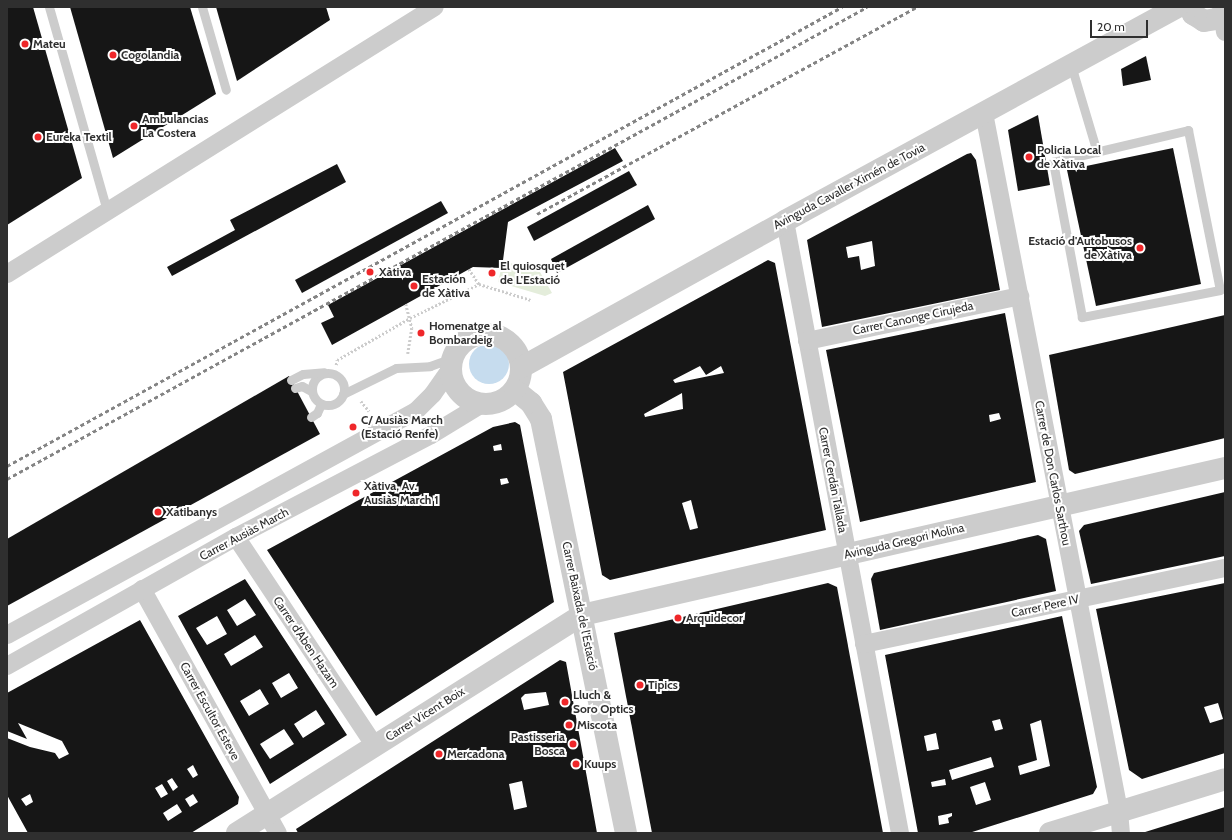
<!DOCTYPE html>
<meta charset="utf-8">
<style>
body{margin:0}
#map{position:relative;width:1232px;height:840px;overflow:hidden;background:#fff;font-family:Cabin,sans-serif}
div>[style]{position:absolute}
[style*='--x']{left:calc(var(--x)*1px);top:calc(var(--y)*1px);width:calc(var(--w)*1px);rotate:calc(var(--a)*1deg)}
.green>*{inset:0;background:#e4eddb}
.water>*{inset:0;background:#c6dcee}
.round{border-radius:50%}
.building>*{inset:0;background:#161616}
.path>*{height:2.5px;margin-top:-1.25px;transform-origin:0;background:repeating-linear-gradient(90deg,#ccc 0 2px,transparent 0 4px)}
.service>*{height:9px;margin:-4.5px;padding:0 4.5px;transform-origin:4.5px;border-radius:4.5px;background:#ccc}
.service>.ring{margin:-4.5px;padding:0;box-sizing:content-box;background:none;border:9px solid #ccc;border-radius:50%}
.minor>*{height:18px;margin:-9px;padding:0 9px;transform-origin:9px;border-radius:9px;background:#ccc}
.tertiary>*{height:22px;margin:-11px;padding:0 11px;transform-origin:11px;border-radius:11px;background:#ccc}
.tertiary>.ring{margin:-11px;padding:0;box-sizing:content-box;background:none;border:22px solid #ccc;border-radius:50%}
.rail>*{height:3px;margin-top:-1.5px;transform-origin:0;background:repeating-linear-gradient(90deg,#848484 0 4px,transparent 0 7px)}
.dots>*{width:11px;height:11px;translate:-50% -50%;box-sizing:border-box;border:2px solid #fff;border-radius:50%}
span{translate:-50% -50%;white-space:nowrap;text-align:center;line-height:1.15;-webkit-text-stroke:4px #fff;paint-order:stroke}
.poi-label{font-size:12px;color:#2f2f2f;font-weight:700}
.left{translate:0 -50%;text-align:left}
.right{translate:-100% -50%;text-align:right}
.street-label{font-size:12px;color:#2f2f2f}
.frame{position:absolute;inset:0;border:8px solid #2f2f2f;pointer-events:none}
.scale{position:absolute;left:1090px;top:20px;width:58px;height:18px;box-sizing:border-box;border:2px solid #2f2f2f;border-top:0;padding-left:5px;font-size:12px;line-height:14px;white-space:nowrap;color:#2f2f2f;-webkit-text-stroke:3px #fff;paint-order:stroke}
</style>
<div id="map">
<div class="green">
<div style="clip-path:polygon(503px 261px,540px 272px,552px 293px,545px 296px,498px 282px)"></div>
</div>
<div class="water">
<div class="round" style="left:469px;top:344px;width:40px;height:40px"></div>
</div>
<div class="building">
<div style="clip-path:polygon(7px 7px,33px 7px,82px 178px,7px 225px)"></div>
<div style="clip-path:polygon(70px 7px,190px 7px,216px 94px,113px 158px)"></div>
<div style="clip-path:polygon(216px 7px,326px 7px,330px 20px,237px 81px)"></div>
<div style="clip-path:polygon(1146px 56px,1151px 80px,1123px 86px,1121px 69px)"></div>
<div style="clip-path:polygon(1038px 115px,1050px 185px,1018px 191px,1008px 130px)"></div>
<div style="clip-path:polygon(615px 148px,623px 161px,508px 222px,502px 268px,473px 267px,332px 345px,321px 323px,334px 317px,328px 305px)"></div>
<div style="clip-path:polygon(1173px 148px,1201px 284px,1096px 306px,1067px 170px)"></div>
<div style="clip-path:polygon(evenodd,971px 153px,976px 160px,1000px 290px,822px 327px,807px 240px,967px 154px,971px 153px,872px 241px,875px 266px,861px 270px,859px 256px,848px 258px,846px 247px,872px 241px)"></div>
<div style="clip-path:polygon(337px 164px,346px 182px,172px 276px,167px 267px,235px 230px,230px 220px)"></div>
<div style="clip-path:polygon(629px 171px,637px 185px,534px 241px,527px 227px)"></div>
<div style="clip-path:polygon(441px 201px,448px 213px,302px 293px,295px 280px)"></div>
<div style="clip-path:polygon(648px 205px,655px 219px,557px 273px,551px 259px)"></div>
<div style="clip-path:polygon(evenodd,768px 260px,775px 263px,826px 530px,610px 580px,602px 575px,563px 372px,768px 260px,700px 366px,706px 375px,721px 366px,724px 373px,675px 383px,673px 380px,700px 366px,768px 260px,682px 393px,683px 409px,645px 417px,644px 414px,682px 393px,768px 260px,691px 500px,698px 528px,690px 530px,682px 503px,691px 500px)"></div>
<div style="clip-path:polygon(evenodd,1005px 313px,1036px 482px,860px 522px,826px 350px,1005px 313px,999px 413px,1001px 419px,990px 422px,989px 415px,999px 413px)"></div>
<div style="clip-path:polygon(1225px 315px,1225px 438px,1075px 474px,1069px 470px,1049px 355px)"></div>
<div style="clip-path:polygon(289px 376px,320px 434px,7px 606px,7px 539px)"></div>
<div style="clip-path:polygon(evenodd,515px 422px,520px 425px,554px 602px,376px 716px,267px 550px,493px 427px,515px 422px,501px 444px,502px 450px,494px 451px,493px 446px,501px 444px,515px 422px,507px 478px,509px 483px,501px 485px,500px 479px,507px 478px)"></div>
<div style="clip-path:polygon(1225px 492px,1225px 556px,1091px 584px,1079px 531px,1084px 525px)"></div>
<div style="clip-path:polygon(1038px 535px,1046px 539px,1056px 591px,880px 630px,871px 579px,874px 573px)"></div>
<div style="clip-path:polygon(evenodd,245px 579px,347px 735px,270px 784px,178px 616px,245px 579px,245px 599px,256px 615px,237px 626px,227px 610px,245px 599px,245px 579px,217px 616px,227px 634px,207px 645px,196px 628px,217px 616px,245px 579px,255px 635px,263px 647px,231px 666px,224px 654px,255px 635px,245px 579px,289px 673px,298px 688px,281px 698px,272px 683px,289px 673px,245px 579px,260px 689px,269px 704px,249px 716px,240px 701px,260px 689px,245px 579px,316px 710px,325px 724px,303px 738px,294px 724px,316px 710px,245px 579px,284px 729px,294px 744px,270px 759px,260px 744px,284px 729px)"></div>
<div style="clip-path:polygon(828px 583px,837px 587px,883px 833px,652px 833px,614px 633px)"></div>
<div style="clip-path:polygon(evenodd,1225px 583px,1225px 753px,1142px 779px,1129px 770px,1096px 609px,1225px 583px,1218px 703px,1223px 719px,1210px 723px,1204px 707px,1218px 703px)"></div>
<div style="clip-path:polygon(evenodd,1062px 616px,1097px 787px,1093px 794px,969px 833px,918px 833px,885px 655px,1062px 616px,1000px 719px,1003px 729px,995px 731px,992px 721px,1000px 719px,1062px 616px,1041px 720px,1050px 766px,1020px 775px,1018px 766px,1037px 760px,1030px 724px,1041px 720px,1062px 616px,936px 733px,939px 749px,927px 751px,924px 736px,936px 733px,1062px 616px,991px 757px,994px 767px,952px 780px,949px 770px,991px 757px,1062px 616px,945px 779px,946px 785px,932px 787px,931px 782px,945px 779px,1062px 616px,985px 782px,991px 800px,976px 805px,970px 787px,985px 782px,1062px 616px,952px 813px,952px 816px,948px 818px,949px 823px,939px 825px,938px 816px,952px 813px)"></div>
<div style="clip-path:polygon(evenodd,140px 620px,239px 797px,238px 804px,191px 833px,28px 833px,7px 795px,7px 738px,30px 747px,55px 753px,59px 759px,69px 754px,62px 741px,18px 723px,27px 739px,7px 731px,7px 693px,140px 620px,193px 765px,198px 775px,193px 778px,187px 769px,193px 765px,140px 620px,172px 778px,178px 787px,173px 791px,167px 781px,172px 778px,140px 620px,162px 784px,168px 794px,161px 798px,155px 788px,162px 784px,140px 620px,30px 794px,33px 802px,26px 806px,21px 799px,30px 794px,140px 620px,193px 794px,198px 802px,190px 807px,185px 799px,193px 794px,140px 620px,177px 804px,182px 812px,168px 821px,163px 813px,177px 804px)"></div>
<div style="clip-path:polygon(evenodd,560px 660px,566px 662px,597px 833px,298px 833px,296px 829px,560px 660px,546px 692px,549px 705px,524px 710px,521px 698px,525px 694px,546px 692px,560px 660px,522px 781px,527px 807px,514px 810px,509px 784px,522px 781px)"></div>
<div style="clip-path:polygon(1225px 807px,1225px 833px,1142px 833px)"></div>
</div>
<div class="path">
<div style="--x:469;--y:269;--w:18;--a:56"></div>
<div style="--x:406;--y:304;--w:25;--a:76"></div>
<div style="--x:412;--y:328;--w:26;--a:99"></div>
<div style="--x:336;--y:365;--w:5;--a:-79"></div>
<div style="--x:337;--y:360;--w:84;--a:-29.9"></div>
<div style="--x:410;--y:318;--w:77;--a:-26.2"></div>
<div style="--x:479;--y:284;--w:54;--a:17.1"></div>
<div style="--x:361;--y:401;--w:13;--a:51"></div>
</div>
<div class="service">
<div style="--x:49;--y:7;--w:211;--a:74.1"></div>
<div style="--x:202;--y:7;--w:86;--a:73.9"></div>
<div style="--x:1071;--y:65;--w:91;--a:73.4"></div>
<div style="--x:1188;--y:130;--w:163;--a:78.7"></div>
<div style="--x:1220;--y:290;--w:141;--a:168.9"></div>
<div style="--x:1082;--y:317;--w:158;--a:-100.6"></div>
<div style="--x:1053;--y:162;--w:139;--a:-13.3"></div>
<div class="ring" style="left:312px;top:373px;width:23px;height:23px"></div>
<div style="--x:291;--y:380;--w:13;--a:-27"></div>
<div style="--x:303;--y:374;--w:21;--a:-5"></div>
<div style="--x:295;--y:388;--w:7;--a:-16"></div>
<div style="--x:302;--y:386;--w:10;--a:29"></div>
<div style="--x:343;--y:394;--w:59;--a:-26.1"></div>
<div style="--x:396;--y:368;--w:34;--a:-3"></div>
<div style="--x:430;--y:366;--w:23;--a:-20"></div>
<div style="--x:311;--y:417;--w:7;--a:-34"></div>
<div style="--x:317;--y:413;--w:10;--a:-66"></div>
</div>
<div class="minor">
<div style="--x:1223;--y:16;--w:16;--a:83"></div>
<div style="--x:984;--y:113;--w:711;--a:79.05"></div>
<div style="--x:1119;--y:811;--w:22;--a:85"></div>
<div style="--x:785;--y:221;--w:623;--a:79.36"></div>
<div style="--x:7;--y:274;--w:504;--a:-31.96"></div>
<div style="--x:807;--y:341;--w:218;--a:-11.9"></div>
<div style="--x:236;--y:537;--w:251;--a:56.4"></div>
<div style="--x:142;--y:589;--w:279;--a:60.9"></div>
<div style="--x:7;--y:635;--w:466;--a:-28.7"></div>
<div style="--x:416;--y:411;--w:24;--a:-45"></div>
<div style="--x:433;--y:394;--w:29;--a:-55"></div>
<div style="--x:864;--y:644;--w:369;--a:-11.9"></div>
<div style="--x:7;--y:666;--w:263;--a:-29.4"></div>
<div style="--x:236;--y:537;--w:220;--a:-27.6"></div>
<div style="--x:431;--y:435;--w:60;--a:-31.3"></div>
</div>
<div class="tertiary">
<div style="--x:1190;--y:7;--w:8;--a:67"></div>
<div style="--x:1193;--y:14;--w:13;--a:32"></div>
<div style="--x:1204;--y:21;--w:13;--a:-9"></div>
<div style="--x:1217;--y:19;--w:11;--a:-41"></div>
<div class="ring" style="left:451px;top:334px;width:48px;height:48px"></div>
<div style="--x:522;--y:367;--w:301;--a:-29"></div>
<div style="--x:785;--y:221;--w:447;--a:-28.6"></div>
<div style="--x:515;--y:390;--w:21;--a:39"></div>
<div style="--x:531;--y:403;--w:19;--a:58"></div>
<div style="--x:541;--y:419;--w:423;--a:78.4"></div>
<div style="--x:237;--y:833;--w:408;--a:-32.3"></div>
<div style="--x:582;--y:615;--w:660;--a:-12.88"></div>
<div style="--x:1050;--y:833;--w:183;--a:-17.1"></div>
</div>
<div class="rail">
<div style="--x:537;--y:214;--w:433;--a:-28.6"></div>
<div style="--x:7;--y:466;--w:953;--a:-28.8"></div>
<div style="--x:7;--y:479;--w:981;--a:-28.76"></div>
</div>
<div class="dots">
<div style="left:25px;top:44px;background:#ef272a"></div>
<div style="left:113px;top:55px;background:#ef272a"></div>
<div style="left:134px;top:126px;background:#ef272a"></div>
<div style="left:38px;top:137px;background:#ef272a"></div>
<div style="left:1029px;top:157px;background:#ef272a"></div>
<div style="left:1140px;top:248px;background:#ef272a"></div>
<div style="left:370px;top:272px;background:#ef272a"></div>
<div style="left:492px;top:273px;background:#ef272a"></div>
<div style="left:414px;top:286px;background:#ef272a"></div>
<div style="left:421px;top:333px;background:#ef272a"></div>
<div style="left:353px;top:427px;background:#ef272a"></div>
<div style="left:356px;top:493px;background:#ef272a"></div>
<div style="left:158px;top:512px;background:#ef272a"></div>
<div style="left:678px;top:618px;background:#ef272a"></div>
<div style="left:640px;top:685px;background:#ef272a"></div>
<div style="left:565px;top:702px;background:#ef272a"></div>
<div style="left:569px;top:725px;background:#ef272a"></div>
<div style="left:573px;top:744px;background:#ef272a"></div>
<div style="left:439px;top:754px;background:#ef272a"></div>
<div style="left:576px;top:764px;background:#ef272a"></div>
</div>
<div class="poi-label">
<span class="left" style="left:33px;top:44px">Mateu</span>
<span class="left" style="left:121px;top:55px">Cogolandia</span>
<span class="left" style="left:142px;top:126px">Ambulancias<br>La Costera</span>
<span class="left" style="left:46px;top:137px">Eureka Textil</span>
<span class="left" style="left:1037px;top:157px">Policia Local<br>de Xàtiva</span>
<span class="right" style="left:1132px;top:248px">Estació d'Autobusos<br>de Xàtiva</span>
<span class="left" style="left:500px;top:273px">El quiosquet<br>de L'Estació</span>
<span class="left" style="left:379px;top:272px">Xàtiva</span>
<span class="left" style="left:422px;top:286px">Estación<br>de Xàtiva</span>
<span class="left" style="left:429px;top:333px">Homenatge al<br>Bombardeig</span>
<span class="left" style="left:361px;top:427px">C/ Ausiàs March<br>(Estació Renfe)</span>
<span class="left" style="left:364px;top:493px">Xàtiva, Av.<br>Ausiàs March 1</span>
<span class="left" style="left:166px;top:512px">Xatibanys</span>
<span class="left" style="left:686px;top:618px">Arquidecor</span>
<span class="left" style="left:648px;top:685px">Tipics</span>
<span class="left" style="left:573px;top:702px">Lluch &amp;<br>Soro Optics</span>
<span class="left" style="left:577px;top:725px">Miscota</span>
<span class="right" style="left:565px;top:744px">Pastisseria<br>Bosca</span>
<span class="left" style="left:447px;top:754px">Mercadona</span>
<span class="left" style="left:584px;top:764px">Kuups</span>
</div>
<div class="street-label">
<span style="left:849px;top:186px;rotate:-28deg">Avinguda Cavaller Ximén de Tovia</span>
<span style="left:913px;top:318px;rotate:-12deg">Carrer Canonge Cirujeda</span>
<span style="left:1053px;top:473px;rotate:79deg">Carrer de Don Carlos Sarthou</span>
<span style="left:833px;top:480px;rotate:79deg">Carrer Cerdán Tallada</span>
<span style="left:244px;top:534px;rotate:-28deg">Carrer Ausiàs March</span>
<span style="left:904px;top:541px;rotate:-13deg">Avinguda Gregori Molina</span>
<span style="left:580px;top:606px;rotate:78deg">Carrer Baixada de l'Estació</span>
<span style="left:1045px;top:606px;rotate:-12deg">Carrer Pere IV</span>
<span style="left:306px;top:642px;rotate:56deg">Carrer d'Aben Hazam</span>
<span style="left:210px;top:711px;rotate:61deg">Carrer Escultor Esteve</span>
<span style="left:425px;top:714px;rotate:-32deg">Carrer Vicent Boix</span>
</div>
<div class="frame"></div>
<div class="scale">20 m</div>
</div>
